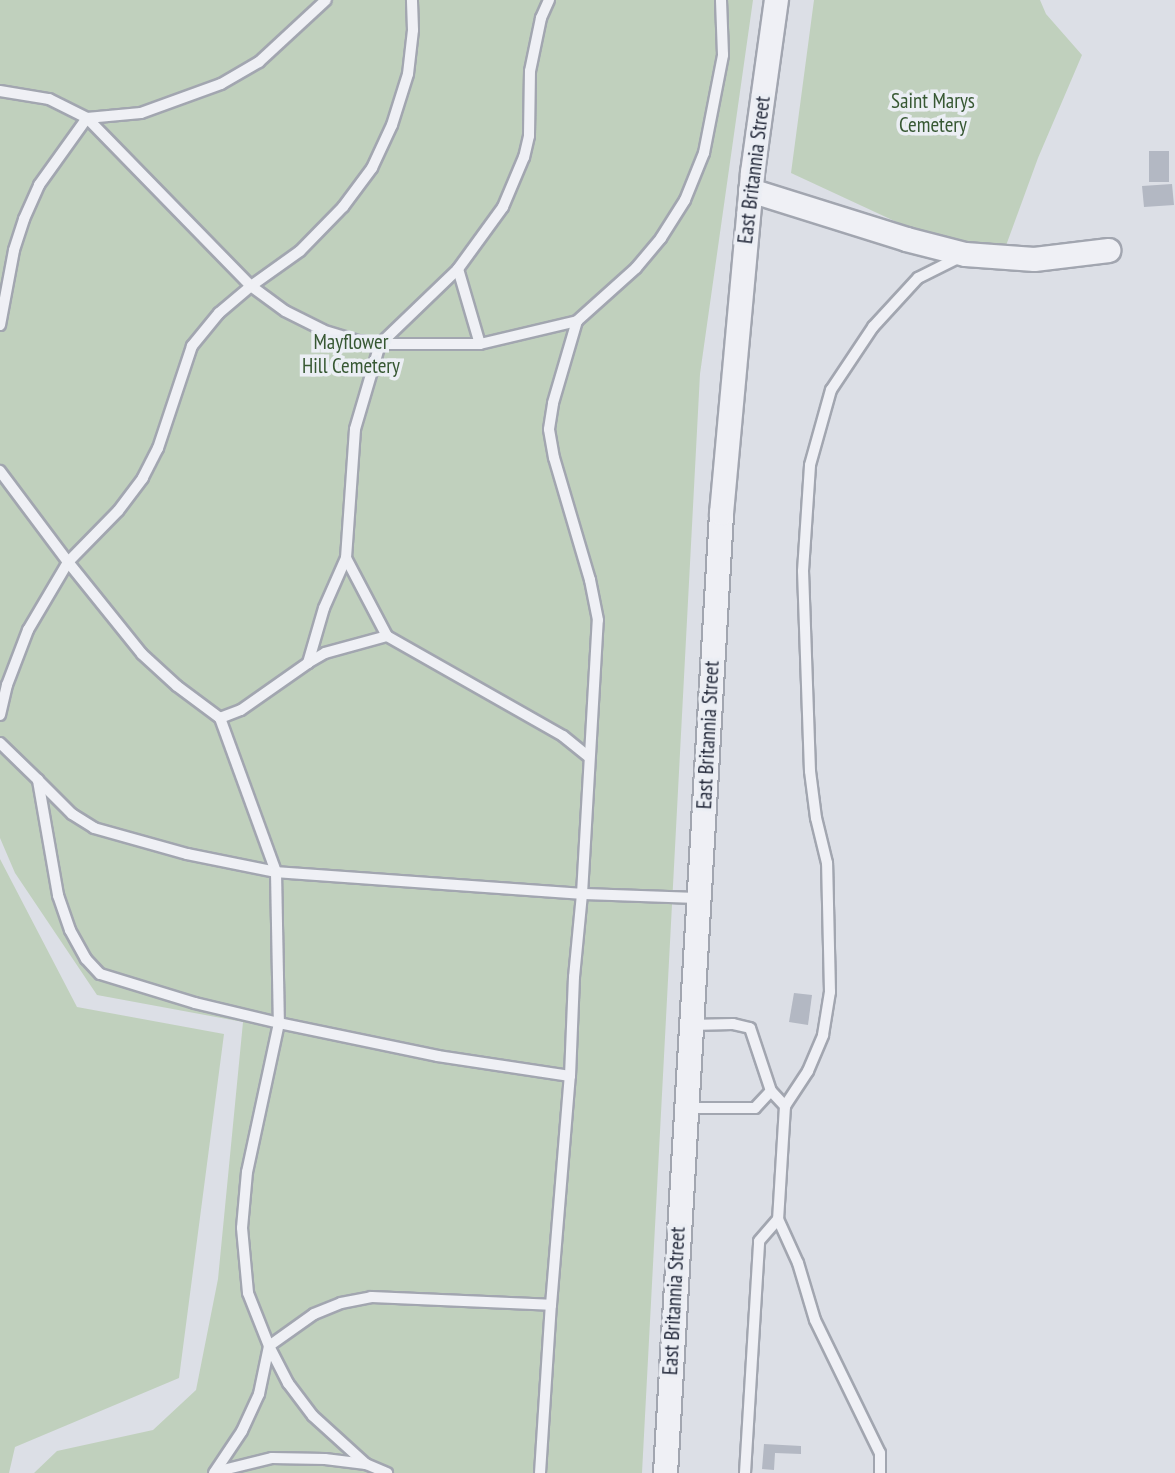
<!DOCTYPE html>
<style>
body{margin:0}
#map{position:relative;width:1175px;height:1473px;overflow:hidden;background:#dcdfe6;font-family:"PT Sans Narrow",sans-serif}
div>[style]{position:absolute}
[style*='--x']{left:calc(var(--x)*1px);top:calc(var(--y)*1px);width:calc(var(--w)*1px);rotate:calc(var(--a)*1deg)}
.green>*{inset:0;background:#c0d0bd}
.building>*{inset:0;background:#b3b8c3}
.roads{filter:drop-shadow(2px 0 #a2a6b0) drop-shadow(-2px 0 #a2a6b0) drop-shadow(0 2px #a2a6b0) drop-shadow(0 -2px #a2a6b0)}
.lane>*{height:10px;margin:-5px;padding:0 5px;transform-origin:5px;border-radius:5px;background:#eff0f5}
.street>*{height:23px;margin:-11.5px;padding:0 11.5px;transform-origin:11.5px;border-radius:11.5px;background:#eff0f5}
span{translate:-50% -50%;white-space:nowrap;text-align:center;line-height:1.15;-webkit-text-stroke:7px #ebeef4;paint-order:stroke}
.park-label{font-size:21px;color:#375833}
.street-label{font-size:21px;color:#262c3d}
</style>
<div id="map">
<div class="green">
<div style="clip-path:polygon(0 0,753px 0,700px 374px,642px 1473px,34px 1473px,57px 1451px,153px 1430px,196px 1390px,218px 1279px,243px 1022px,97px 995px,15px 873px,0 838px)"></div>
<div style="clip-path:polygon(814px 0,1040px 0,1046px 14px,1082px 55px,1038px 158px,1004px 251px,931px 238px,791px 173px)"></div>
<div style="clip-path:polygon(0 859px,77px 1007px,224px 1034px,179px 1378px,15px 1447px,9px 1473px,0 1473px)"></div>
</div>
<div class="building">
<div style="clip-path:polygon(1149px 151px,1169px 151px,1169px 182px,1149px 182px)"></div>
<div style="clip-path:polygon(1172px 184px,1174px 205px,1144px 207px,1142px 186px)"></div>
<div style="clip-path:polygon(794px 993px,812px 995px,808px 1025px,789px 1022px)"></div>
<div style="clip-path:polygon(764px 1444px,801px 1446px,801px 1454px,775px 1453px,774px 1470px,762px 1469px)"></div>
</div>
<div class="roads">
<div class="lane">
<div style="--x:549;--y:0;--w:20;--a:114"></div>
<div style="--x:541;--y:18;--w:54;--a:101.7"></div>
<div style="--x:530;--y:71;--w:65;--a:90.9"></div>
<div style="--x:529;--y:136;--w:22;--a:103"></div>
<div style="--x:524;--y:157;--w:54;--a:112.8"></div>
<div style="--x:503;--y:207;--w:77;--a:126"></div>
<div style="--x:458;--y:269;--w:108;--a:136.1"></div>
<div style="--x:380;--y:344;--w:100;--a:0"></div>
<div style="--x:480;--y:344;--w:100;--a:-13.3"></div>
<div style="--x:0;--y:91;--w:50;--a:9.3"></div>
<div style="--x:49;--y:99;--w:42;--a:26.6"></div>
<div style="--x:87;--y:118;--w:54;--a:-5.3"></div>
<div style="--x:141;--y:113;--w:85;--a:-19.9"></div>
<div style="--x:221;--y:84;--w:44;--a:-30.1"></div>
<div style="--x:259;--y:62;--w:91;--a:-42.8"></div>
<div style="--x:458;--y:269;--w:78;--a:73.7"></div>
<div style="--x:0;--y:325;--w:76;--a:-79.4"></div>
<div style="--x:14;--y:250;--w:33;--a:-72"></div>
<div style="--x:24;--y:219;--w:37;--a:-66"></div>
<div style="--x:39;--y:185;--w:82;--a:-54.4"></div>
<div style="--x:87;--y:118;--w:235;--a:45.7"></div>
<div style="--x:251;--y:286;--w:42;--a:139.8"></div>
<div style="--x:219;--y:313;--w:43;--a:129.3"></div>
<div style="--x:192;--y:346;--w:108;--a:108.4"></div>
<div style="--x:158;--y:448;--w:34;--a:117"></div>
<div style="--x:143;--y:478;--w:41;--a:127.1"></div>
<div style="--x:118;--y:511;--w:71;--a:134.4"></div>
<div style="--x:68;--y:562;--w:114;--a:-126.8"></div>
<div style="--x:346;--y:558;--w:88;--a:62.3"></div>
<div style="--x:387;--y:636;--w:64;--a:164.7"></div>
<div style="--x:325;--y:653;--w:20;--a:150"></div>
<div style="--x:308;--y:663;--w:57;--a:-73.8"></div>
<div style="--x:324;--y:608;--w:55;--a:-66.3"></div>
<div style="--x:346;--y:558;--w:129;--a:-86"></div>
<div style="--x:355;--y:429;--w:89;--a:-73.6"></div>
<div style="--x:380;--y:344;--w:22;--a:-172"></div>
<div style="--x:358;--y:341;--w:37;--a:-163"></div>
<div style="--x:323;--y:330;--w:42;--a:-153.4"></div>
<div style="--x:285;--y:311;--w:42;--a:-143.7"></div>
<div style="--x:251;--y:286;--w:60;--a:-35.5"></div>
<div style="--x:300;--y:251;--w:62;--a:-45.7"></div>
<div style="--x:343;--y:207;--w:49;--a:-53.4"></div>
<div style="--x:372;--y:168;--w:47;--a:-65.1"></div>
<div style="--x:392;--y:125;--w:53;--a:-72.6"></div>
<div style="--x:408;--y:74;--w:44;--a:-83.5"></div>
<div style="--x:413;--y:30;--w:30;--a:-92"></div>
<div style="--x:387;--y:636;--w:202;--a:29.6"></div>
<div style="--x:563;--y:736;--w:32;--a:39"></div>
<div style="--x:0;--y:715;--w:31;--a:-77"></div>
<div style="--x:7;--y:685;--w:59;--a:-69.1"></div>
<div style="--x:28;--y:630;--w:79;--a:-59.5"></div>
<div style="--x:68;--y:562;--w:118;--a:51.2"></div>
<div style="--x:142;--y:654;--w:47;--a:42.4"></div>
<div style="--x:177;--y:686;--w:54;--a:36.7"></div>
<div style="--x:220;--y:718;--w:22;--a:-21"></div>
<div style="--x:241;--y:710;--w:82;--a:-35"></div>
<div style="--x:220;--y:718;--w:164;--a:70"></div>
<div style="--x:276;--y:872;--w:307;--a:4.1"></div>
<div style="--x:582;--y:894;--w:83;--a:95.5"></div>
<div style="--x:574;--y:977;--w:99;--a:92.3"></div>
<div style="--x:570;--y:1076;--w:134;--a:-171.4"></div>
<div style="--x:438;--y:1056;--w:162;--a:-168.3"></div>
<div style="--x:279;--y:1023;--w:152;--a:102.1"></div>
<div style="--x:247;--y:1172;--w:56;--a:95.1"></div>
<div style="--x:242;--y:1228;--w:65;--a:84.7"></div>
<div style="--x:248;--y:1293;--w:57;--a:68.4"></div>
<div style="--x:269;--y:1346;--w:55;--a:-35.4"></div>
<div style="--x:314;--y:1314;--w:29;--a:-22"></div>
<div style="--x:341;--y:1303;--w:31;--a:-11"></div>
<div style="--x:371;--y:1297;--w:180;--a:2.5"></div>
<div style="--x:551;--y:1305;--w:230;--a:-85.3"></div>
<div style="--x:0;--y:743;--w:53;--a:44.2"></div>
<div style="--x:38;--y:780;--w:48;--a:45"></div>
<div style="--x:72;--y:814;--w:26;--a:32"></div>
<div style="--x:94;--y:828;--w:97;--a:15.6"></div>
<div style="--x:187;--y:854;--w:91;--a:11.4"></div>
<div style="--x:276;--y:872;--w:151;--a:88.9"></div>
<div style="--x:279;--y:1023;--w:86;--a:-166.6"></div>
<div style="--x:195;--y:1003;--w:99;--a:-163"></div>
<div style="--x:100;--y:974;--w:21;--a:-133"></div>
<div style="--x:86;--y:959;--w:33;--a:-119"></div>
<div style="--x:70;--y:930;--w:37;--a:-109"></div>
<div style="--x:58;--y:895;--w:117;--a:-99.9"></div>
<div style="--x:699;--y:898;--w:117;--a:-178"></div>
<div style="--x:582;--y:894;--w:274;--a:-86.7"></div>
<div style="--x:598;--y:620;--w:41;--a:-101.3"></div>
<div style="--x:590;--y:580;--w:127;--a:-106.4"></div>
<div style="--x:554;--y:458;--w:29;--a:-100"></div>
<div style="--x:549;--y:429;--w:26;--a:-81"></div>
<div style="--x:553;--y:403;--w:85;--a:-73.7"></div>
<div style="--x:577;--y:321;--w:79;--a:-41.9"></div>
<div style="--x:636;--y:268;--w:39;--a:-50"></div>
<div style="--x:661;--y:238;--w:45;--a:-57.7"></div>
<div style="--x:685;--y:200;--w:51;--a:-68"></div>
<div style="--x:704;--y:153;--w:100;--a:-79"></div>
<div style="--x:723;--y:55;--w:55;--a:-92.1"></div>
<div style="--x:771;--y:1091;--w:21;--a:47"></div>
<div style="--x:785;--y:1106;--w:113;--a:93.5"></div>
<div style="--x:778;--y:1219;--w:48;--a:65.6"></div>
<div style="--x:798;--y:1263;--w:59;--a:73.4"></div>
<div style="--x:815;--y:1320;--w:148;--a:64"></div>
<div style="--x:880;--y:1453;--w:20;--a:90"></div>
<div style="--x:785;--y:1106;--w:42;--a:-56.7"></div>
<div style="--x:808;--y:1071;--w:39;--a:-67"></div>
<div style="--x:823;--y:1035;--w:44;--a:-80.8"></div>
<div style="--x:830;--y:992;--w:129;--a:-91.3"></div>
<div style="--x:827;--y:863;--w:46;--a:-103.7"></div>
<div style="--x:816;--y:818;--w:47;--a:-97.3"></div>
<div style="--x:810;--y:771;--w:200;--a:-92"></div>
<div style="--x:803;--y:571;--w:106;--a:-86.2"></div>
<div style="--x:810;--y:465;--w:78;--a:-74.4"></div>
<div style="--x:831;--y:390;--w:76;--a:-56.3"></div>
<div style="--x:873;--y:327;--w:67;--a:-47.4"></div>
<div style="--x:918;--y:278;--w:47;--a:-26.6"></div>
<div style="--x:686;--y:1108;--w:69;--a:0"></div>
<div style="--x:755;--y:1108;--w:23;--a:-47"></div>
<div style="--x:771;--y:1091;--w:66;--a:-108.4"></div>
<div style="--x:750;--y:1028;--w:17;--a:-167"></div>
<div style="--x:733;--y:1024;--w:42;--a:178.6"></div>
<div style="--x:269;--y:1346;--w:42;--a:62.8"></div>
<div style="--x:288;--y:1383;--w:41;--a:52.9"></div>
<div style="--x:313;--y:1416;--w:72;--a:42.2"></div>
<div style="--x:366;--y:1464;--w:23;--a:23"></div>
<div style="--x:215;--y:1472;--w:59;--a:-13.8"></div>
<div style="--x:272;--y:1458;--w:53;--a:1.1"></div>
<div style="--x:325;--y:1459;--w:41;--a:7"></div>
<div style="--x:214;--y:1473;--w:50;--a:-56.3"></div>
<div style="--x:242;--y:1431;--w:41;--a:-65.3"></div>
<div style="--x:259;--y:1394;--w:49;--a:-78.2"></div>
<div style="--x:540;--y:1473;--w:168;--a:-86.3"></div>
<div style="--x:745;--y:1473;--w:232;--a:-86.5"></div>
<div style="--x:759;--y:1241;--w:29;--a:-49"></div>
</div>
<div class="street">
<div style="--x:750;--y:190;--w:164;--a:17.4"></div>
<div style="--x:906;--y:239;--w:61;--a:14.3"></div>
<div style="--x:965;--y:254;--w:69;--a:4.1"></div>
<div style="--x:1034;--y:259;--w:75;--a:-6.9"></div>
<div style="--x:665;--y:1473;--w:962;--a:-86.66"></div>
<div style="--x:721;--y:513;--w:342;--a:-84.8"></div>
<div style="--x:752;--y:172;--w:174;--a:-82.1"></div>
</div>
</div>
<div class="park-label">
<span style="left:933px;top:113px">Saint Marys<br>Cemetery</span>
<span style="left:351px;top:354px">Mayflower<br>Hill Cemetery</span>
</div>
<div class="street-label">
<span style="left:754px;top:170px;rotate:-83deg">East Britannia Street</span>
<span style="left:708px;top:735px;rotate:-87deg">East Britannia Street</span>
<span style="left:674px;top:1301px;rotate:-87deg">East Britannia Street</span>
</div>
</div>
